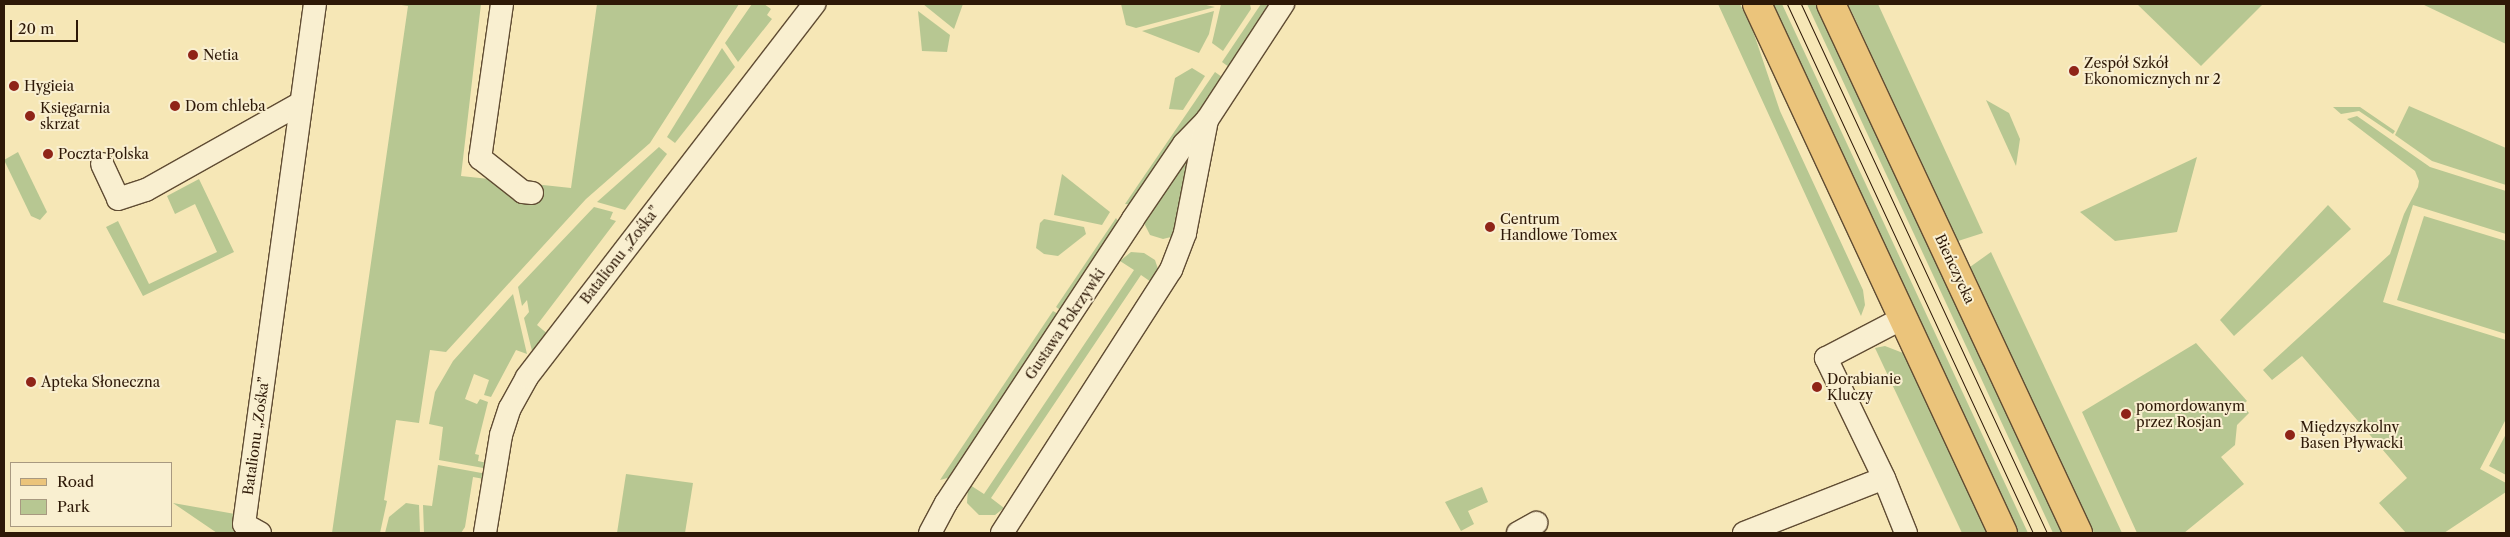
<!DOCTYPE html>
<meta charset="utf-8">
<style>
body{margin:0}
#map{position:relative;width:2510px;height:537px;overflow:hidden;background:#f6e7b6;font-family:"Libre Caslon Text",serif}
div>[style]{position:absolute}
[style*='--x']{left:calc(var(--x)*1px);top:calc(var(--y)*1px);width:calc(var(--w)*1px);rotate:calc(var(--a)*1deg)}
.green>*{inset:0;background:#b7c792}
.roads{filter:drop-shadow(1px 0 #604c33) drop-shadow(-1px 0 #604c33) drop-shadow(0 1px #604c33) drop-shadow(0 -1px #604c33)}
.minor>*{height:22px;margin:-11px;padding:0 11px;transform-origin:11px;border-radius:11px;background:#f9efd0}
.major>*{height:28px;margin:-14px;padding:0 14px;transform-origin:14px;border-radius:14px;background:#ebc47b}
.tram>*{height:1px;margin:-0.5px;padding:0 0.5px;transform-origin:0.5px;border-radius:0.5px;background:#2e1907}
.dots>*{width:14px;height:14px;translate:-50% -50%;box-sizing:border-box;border:2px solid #f9efd0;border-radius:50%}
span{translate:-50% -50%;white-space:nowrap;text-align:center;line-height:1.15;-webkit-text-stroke:4px #f9efd0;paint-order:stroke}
.poi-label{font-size:14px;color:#2e1907}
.left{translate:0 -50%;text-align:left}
.street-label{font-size:14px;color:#2e1907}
.frame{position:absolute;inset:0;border:5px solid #2e1907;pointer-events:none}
.legend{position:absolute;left:10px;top:462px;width:162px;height:65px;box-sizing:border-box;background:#f9efd0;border:1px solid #a89980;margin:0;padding:6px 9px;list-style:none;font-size:15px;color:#2e1907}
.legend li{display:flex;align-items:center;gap:10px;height:25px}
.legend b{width:25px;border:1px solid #a89980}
.scale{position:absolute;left:10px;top:20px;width:68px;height:22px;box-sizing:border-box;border:2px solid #2e1907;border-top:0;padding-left:6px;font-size:15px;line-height:18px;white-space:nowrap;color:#2e1907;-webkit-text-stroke:4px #f9efd0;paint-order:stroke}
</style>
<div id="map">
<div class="green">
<div style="clip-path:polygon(395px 4px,481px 4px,461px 176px,571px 188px,597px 4px,739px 4px,650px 143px,586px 199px,446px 352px,430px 350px,419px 423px,396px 420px,384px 500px,387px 501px,380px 533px,332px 533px,408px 6px)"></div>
<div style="clip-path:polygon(752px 4px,764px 4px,771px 9px,767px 15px,772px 19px,738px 62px,725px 43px)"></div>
<div style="clip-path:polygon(923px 4px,963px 4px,954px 29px)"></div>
<div style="clip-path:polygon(1121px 4px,1202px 4px,1215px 7px,1136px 28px,1126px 25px)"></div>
<div style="clip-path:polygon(1221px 4px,1250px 4px,1251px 9px,1223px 51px,1212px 43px)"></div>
<div style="clip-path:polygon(1261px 4px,1271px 4px,1229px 67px,1222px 62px)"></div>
<div style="clip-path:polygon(1718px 4px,1740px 4px,1753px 31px,1780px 111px,1863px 290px,1865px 305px,1861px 316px)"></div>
<div style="clip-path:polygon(1771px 4px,1782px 4px,2028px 533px,2017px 533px)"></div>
<div style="clip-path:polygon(1807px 4px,1818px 4px,2064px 533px,2053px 533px)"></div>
<div style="clip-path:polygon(1848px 4px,1878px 4px,1983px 233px,1958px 241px)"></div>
<div style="clip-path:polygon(2137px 4px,2263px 4px,2201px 66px)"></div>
<div style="clip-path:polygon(2422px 4px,2506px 4px,2506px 44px)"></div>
<div style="clip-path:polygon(918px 11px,950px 35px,947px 52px,922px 51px)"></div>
<div style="clip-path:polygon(1214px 11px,1209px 34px,1199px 53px,1142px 31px)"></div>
<div style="clip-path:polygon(722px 48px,735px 67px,675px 143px,667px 137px)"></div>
<div style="clip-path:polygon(1192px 68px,1205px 76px,1183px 110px,1169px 109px,1175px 78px)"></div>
<div style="clip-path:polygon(1215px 72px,1222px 77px,1135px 205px,1125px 204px)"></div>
<div style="clip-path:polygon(1986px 100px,2009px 113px,2020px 139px,2016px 166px)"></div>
<div style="clip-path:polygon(2409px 106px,2506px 148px,2506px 185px,2432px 161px,2395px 135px)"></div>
<div style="clip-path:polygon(2333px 107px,2360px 107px,2395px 131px,2393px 134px,2359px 111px,2341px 114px)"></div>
<div style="clip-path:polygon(2357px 116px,2430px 167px,2506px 191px,2506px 234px,2413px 205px,2383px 302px,2506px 340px,2506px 419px,2480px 469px,2506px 483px,2506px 492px,2444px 533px,2406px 533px,2379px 503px,2407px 478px,2302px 356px,2272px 380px,2263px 370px,2390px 254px,2404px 214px,2418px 187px,2419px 181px,2415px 171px,2347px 119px)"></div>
<div style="clip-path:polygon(1191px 146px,1175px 236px,1163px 239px,1150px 235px,1143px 221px)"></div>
<div style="clip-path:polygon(659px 147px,667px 154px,625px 210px,597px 202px)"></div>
<div style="clip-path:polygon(18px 152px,47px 212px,40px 220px,31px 216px,4px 160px)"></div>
<div style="clip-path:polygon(2197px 157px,2177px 232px,2115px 241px,2080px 212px)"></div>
<div style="clip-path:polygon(1062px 174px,1110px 212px,1102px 225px,1054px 215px)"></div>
<div style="clip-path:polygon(199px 179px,234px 252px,143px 296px,106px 227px,118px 221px,149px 284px,217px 252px,195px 204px,175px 214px,167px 196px)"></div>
<div style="clip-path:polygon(2328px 205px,2351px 229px,2234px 336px,2220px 320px)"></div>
<div style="clip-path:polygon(594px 207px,613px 212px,610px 219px,616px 221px,537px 325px,549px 335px,532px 351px,524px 318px,529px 312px,527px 300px,522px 306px,518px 287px)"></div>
<div style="clip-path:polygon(2424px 216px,2506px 241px,2506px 334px,2397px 300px)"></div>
<div style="clip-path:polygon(1116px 218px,1121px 226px,1063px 312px,1056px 307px)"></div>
<div style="clip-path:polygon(1044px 219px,1084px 227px,1086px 234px,1058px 256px,1044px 254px,1036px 248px,1040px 223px)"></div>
<div style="clip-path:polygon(1131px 252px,1144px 253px,1155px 260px,1158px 269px,1154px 284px,1141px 275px,991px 498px,1004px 508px,995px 515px,979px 515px,967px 503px,968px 488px,970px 485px,984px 494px,1134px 270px,1120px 261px)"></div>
<div style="clip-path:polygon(1991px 252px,2122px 533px,2094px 533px,1970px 267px)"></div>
<div style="clip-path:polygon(513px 294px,527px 354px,516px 350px,491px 397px,484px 395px,489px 380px,474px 374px,465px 399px,477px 404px,480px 399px,488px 402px,475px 454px,479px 455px,478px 461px,487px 463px,489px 469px,439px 460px,443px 427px,429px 424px,435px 392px,453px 361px)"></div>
<div style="clip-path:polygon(1053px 311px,1060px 315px,951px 477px,940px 480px)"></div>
<div style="clip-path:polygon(2196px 343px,2247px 401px,2242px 405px,2249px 413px,2237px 425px,2235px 445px,2221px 457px,2244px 484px,2184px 533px,2137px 533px,2082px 412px)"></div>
<div style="clip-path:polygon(1885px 346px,1903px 353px,1987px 533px,1962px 533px,1875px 348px)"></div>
<div style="clip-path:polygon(2506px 434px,2506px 475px,2489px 466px)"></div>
<div style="clip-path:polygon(438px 465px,487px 474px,484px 479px,473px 477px,465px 527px,461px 533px,424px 533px,423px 505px,432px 506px)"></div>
<div style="clip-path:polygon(626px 474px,693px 483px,685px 533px,617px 533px)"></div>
<div style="clip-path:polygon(1482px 487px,1488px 502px,1468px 511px,1474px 524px,1461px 531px,1445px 502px)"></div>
<div style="clip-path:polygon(173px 503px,235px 514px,233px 526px,244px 532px,217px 533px)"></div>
<div style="clip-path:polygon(406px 503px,419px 505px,420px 533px,385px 533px,389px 517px)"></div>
</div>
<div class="roads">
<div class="minor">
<div style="--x:502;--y:4;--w:156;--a:98.1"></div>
<div style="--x:480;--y:158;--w:55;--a:38.3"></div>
<div style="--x:523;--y:192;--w:9;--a:6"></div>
<div style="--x:102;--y:164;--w:38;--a:65"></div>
<div style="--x:118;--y:199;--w:29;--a:-18"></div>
<div style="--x:146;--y:190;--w:178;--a:-29.3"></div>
<div style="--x:1903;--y:318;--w:87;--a:152.5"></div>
<div style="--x:1826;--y:358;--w:133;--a:64.2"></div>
<div style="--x:1884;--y:478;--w:59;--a:68.2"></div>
<div style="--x:260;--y:533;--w:18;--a:-151"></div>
<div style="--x:244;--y:524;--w:525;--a:-82.23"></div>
<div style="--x:485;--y:533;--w:99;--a:-80.7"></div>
<div style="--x:501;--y:435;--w:28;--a:-72"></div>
<div style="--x:510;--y:408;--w:35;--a:-61"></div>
<div style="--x:527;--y:377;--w:471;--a:-52.4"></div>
<div style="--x:930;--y:533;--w:34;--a:-62"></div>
<div style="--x:946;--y:503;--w:340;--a:-56.6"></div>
<div style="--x:1133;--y:219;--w:91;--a:-55.8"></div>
<div style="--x:1184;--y:144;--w:33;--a:-46"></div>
<div style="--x:1207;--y:120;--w:139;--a:-56.8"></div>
<div style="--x:1002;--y:533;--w:313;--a:-57.3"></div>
<div style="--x:1171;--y:270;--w:40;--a:-69"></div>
<div style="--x:1185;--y:233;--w:115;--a:-79"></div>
<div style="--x:1518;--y:533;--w:21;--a:-29"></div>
<div style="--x:1744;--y:533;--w:150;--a:-21.4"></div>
</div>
<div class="major">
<div style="--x:1757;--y:4;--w:583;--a:65.06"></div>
<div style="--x:1831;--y:4;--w:584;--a:64.97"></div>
</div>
</div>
<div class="tram">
<div style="--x:1787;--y:4;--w:583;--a:65.06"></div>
<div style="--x:1801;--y:4;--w:583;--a:65.06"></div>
</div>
<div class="dots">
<div style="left:193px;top:55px;background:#8f2418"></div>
<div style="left:2074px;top:71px;background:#8f2418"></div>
<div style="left:14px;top:86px;background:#8f2418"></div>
<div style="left:175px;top:106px;background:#8f2418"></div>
<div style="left:30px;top:116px;background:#8f2418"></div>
<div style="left:48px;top:154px;background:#8f2418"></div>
<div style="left:1490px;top:227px;background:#8f2418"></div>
<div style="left:31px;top:382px;background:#8f2418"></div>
<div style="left:1817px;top:387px;background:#8f2418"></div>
<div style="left:2126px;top:414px;background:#8f2418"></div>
<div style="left:2290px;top:435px;background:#8f2418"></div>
</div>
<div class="poi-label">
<span class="left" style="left:203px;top:55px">Netia</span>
<span class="left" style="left:2084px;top:71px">Zespół Szkół<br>Ekonomicznych nr 2</span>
<span class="left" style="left:24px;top:86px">Hygieia</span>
<span class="left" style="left:185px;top:106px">Dom chleba</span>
<span class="left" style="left:40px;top:116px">Księgarnia<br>skrzat</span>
<span class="left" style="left:58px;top:154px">Poczta Polska</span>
<span class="left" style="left:1500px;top:227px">Centrum<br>Handlowe Tomex</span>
<span class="left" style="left:1827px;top:387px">Dorabianie<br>Kluczy</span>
<span class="left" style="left:41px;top:382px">Apteka Słoneczna</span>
<span class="left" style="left:2136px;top:414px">pomordowanym<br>przez Rosjan</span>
<span class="left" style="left:2300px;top:435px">Międzyszkolny<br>Basen Pływacki</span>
</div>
<div class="street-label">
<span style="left:620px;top:255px;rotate:-52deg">Batalionu „Zośka”</span>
<span style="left:1955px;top:269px;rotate:65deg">Bieńczycka</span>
<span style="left:1065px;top:324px;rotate:-56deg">Gustawa Pokrzywki</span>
<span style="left:256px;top:436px;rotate:-82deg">Batalionu „Zośka”</span>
</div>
<div class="frame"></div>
<ul class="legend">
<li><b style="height:6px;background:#ebc47b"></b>Road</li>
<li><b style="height:14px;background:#b7c792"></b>Park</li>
</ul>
<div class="scale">20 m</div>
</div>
